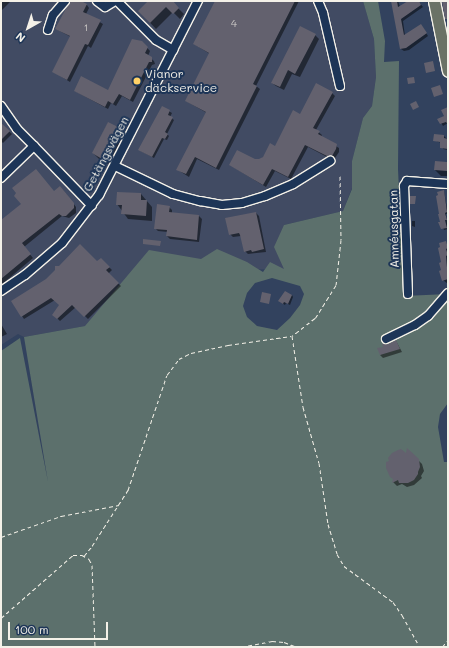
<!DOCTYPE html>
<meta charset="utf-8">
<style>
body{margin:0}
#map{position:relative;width:449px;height:648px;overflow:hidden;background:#32425e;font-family:Mali,sans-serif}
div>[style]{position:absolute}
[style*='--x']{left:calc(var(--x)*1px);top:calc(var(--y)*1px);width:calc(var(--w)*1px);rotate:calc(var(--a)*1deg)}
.built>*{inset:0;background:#414b63}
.green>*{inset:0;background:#5c706c}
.shadow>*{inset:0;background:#0007}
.building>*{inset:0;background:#63616e}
.path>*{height:1px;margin-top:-0.5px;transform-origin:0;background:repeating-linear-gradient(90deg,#f4f1e8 0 4px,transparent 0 7px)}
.roads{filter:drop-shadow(1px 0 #f4f1e8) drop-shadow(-1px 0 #f4f1e8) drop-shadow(0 1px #f4f1e8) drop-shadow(0 -1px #f4f1e8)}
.minor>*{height:8px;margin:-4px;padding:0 4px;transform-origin:4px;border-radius:4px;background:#1d3557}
.major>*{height:11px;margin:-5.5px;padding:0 5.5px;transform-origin:5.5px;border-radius:5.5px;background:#6a7266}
.dots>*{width:11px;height:11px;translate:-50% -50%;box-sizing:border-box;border:2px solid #1d3557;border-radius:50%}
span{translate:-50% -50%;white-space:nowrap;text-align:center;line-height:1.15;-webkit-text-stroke:4px #1d3557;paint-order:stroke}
.number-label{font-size:10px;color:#d0cdca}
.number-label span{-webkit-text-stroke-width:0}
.poi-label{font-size:12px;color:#f4f1e8}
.left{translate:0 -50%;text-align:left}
.street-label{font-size:12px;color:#f4f1e8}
.frame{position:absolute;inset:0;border:2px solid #f4f1e8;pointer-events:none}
.north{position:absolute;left:8px;top:8px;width:40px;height:40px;-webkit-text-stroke:3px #1d3557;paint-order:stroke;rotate:219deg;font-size:11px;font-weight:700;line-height:16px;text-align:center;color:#f4f1e8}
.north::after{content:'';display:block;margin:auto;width:14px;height:18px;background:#f4f1e8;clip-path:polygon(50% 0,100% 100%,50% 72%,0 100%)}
.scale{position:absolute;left:8px;top:622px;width:100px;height:18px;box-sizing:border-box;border:2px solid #f4f1e8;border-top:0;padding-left:5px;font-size:12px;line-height:14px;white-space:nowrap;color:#f4f1e8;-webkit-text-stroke:3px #1d3557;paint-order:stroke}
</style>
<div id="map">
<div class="built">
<div style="clip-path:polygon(1px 1px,363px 1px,374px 39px,376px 77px,372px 106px,363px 118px,352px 161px,352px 188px,343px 211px,284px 225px,284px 269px,221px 270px,85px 326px,24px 337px,18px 334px,1px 345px)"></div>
</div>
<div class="green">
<div style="clip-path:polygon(evenodd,363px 1px,378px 1px,385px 41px,384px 62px,399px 61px,398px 169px,404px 296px,448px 294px,448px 403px,440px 414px,438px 427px,444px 462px,448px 462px,448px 647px,1px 647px,1px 351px,20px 338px,48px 482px,24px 337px,85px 326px,149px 250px,201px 259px,217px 249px,247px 262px,263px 272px,270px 262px,284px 269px,274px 247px,284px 225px,343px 211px,352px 189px,352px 161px,363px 118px,372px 106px,376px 77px,374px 39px,363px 1px,272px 278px,300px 286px,304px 294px,300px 305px,290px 318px,277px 330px,257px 326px,247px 317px,243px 306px,247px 293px,255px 283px,272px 278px)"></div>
</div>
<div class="shadow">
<div style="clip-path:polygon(1px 1px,11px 1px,1px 11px)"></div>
<div style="clip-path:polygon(72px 1px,79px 1px,87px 5px,89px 8px,86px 14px,103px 24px,91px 48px,88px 46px,70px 82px,54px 72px,71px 37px,56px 29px)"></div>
<div style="clip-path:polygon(149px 1px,171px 1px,184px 14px,180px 19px,173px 12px,156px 29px,139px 11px)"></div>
<div style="clip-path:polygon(216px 1px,299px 1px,256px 86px,260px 89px,219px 170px,197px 159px,189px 177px,178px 170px,207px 113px,186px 101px,210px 54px,194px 44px)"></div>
<div style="clip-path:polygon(398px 1px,400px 7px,409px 1px,418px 1px,423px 7px,403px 21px,405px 36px,423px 28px,428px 36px,409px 50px,404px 51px,401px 49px,392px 2px)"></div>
<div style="clip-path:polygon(315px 35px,319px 39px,300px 77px,292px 74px,284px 90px,276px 86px,272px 83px)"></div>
<div style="clip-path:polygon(141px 41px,150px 51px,148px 56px,154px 61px,155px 64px,152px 65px,133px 102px,122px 96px,116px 106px,111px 103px,108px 109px,75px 91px,108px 91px)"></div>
<div style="clip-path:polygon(332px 93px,335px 96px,316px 130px,322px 135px,321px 137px,339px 148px,339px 152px,335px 158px,331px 159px,308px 147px,291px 179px,275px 171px,266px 187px,230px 165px,260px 160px,275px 147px,301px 115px)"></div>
<div style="clip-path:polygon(162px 107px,172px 113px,170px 117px,174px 120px,167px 134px,169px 136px,167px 140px,164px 139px,154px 158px,141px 151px)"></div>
<div style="clip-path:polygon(448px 108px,448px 123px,443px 126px,439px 119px,445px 116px)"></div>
<div style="clip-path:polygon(108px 123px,118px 128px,124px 134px,108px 164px,99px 159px,93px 153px)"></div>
<div style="clip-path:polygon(1px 124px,12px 134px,3px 143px,1px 141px)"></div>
<div style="clip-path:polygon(444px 136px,448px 140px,448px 150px,443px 149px,441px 143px,434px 140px)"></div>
<div style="clip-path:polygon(447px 163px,448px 176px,441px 176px,435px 170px)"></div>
<div style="clip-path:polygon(63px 190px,76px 207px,76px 213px,69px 218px,62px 216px,24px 247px,33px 258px,1px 285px,1px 222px,54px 192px)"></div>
<div style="clip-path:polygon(444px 191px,448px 214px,446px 214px,448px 229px,444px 230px,441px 222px)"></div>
<div style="clip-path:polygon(141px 194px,152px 207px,152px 221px,128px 219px,117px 204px)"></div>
<div style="clip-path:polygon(169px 207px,172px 210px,172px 213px,199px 216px,202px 219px,199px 242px,170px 239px,167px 236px,168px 232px,158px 231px,155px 228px)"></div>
<div style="clip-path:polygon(256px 213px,259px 216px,266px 252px,248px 254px,245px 251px,241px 236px,233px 237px,230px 234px)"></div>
<div style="clip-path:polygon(412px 221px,415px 221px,415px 227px,412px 226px)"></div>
<div style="clip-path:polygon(445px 242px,448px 246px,448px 284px,443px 280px,442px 263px)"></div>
<div style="clip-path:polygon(101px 259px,112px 270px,108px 274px,121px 286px,88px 319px,76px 307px,60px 321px,54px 315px,60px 305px,55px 300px,24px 319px,22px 316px)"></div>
<div style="clip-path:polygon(292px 295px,293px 297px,290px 305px,286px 303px,285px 305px,279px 301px)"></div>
<div style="clip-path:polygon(1px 324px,7px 334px,1px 337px)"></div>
<div style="clip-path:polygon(396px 341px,402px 352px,383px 358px,380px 355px)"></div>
<div style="clip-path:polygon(418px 460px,422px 464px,424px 471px,421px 476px,422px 478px,414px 485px,407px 487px,402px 484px,397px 486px,393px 482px)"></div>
</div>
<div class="building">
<div style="clip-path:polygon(70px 1px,81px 1px,87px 4px,83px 12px,101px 20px,88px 45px,85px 44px,67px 80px,52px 72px,70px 36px,55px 29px)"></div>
<div style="clip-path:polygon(148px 1px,173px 1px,179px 8px,173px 14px,166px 7px,150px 23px,138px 11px)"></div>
<div style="clip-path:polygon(215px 1px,295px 1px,253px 84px,257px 86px,216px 168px,195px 157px,186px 174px,176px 170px,206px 112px,185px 101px,209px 53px,193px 44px)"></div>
<div style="clip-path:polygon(391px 1px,397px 1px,398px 7px,408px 1px,419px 1px,421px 5px,401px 19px,404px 35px,421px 24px,427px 33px,406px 48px,400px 49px)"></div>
<div style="clip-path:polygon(442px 1px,448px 1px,448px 19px,445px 19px)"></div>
<div style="clip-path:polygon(300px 26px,316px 34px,295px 74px,288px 70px,280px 87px,271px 83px)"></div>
<div style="clip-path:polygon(132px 39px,142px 41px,148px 47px,145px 53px,152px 57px,152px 62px,149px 62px,130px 100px,119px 94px,113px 104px,108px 101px,105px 107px,74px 91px,81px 76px,108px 90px)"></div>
<div style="clip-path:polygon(433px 61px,435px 71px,426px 73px,424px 63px)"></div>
<div style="clip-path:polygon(414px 77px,415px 83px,408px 84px,407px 78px)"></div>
<div style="clip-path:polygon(316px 83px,333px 92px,313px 128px,320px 131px,318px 134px,337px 144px,336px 149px,332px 156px,327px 156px,305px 145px,288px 177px,272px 169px,263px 185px,229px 165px,237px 150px,255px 159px,259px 159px,263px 157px,270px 143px,275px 146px,293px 110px,300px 114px)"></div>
<div style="clip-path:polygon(440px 85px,443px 94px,434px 97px,431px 88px)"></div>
<div style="clip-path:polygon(416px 101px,419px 107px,413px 110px,410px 104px)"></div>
<div style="clip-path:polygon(162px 106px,170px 110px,168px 115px,173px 117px,165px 132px,168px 134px,165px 139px,162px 138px,152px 157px,138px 150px)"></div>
<div style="clip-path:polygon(448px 107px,448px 125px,446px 122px,440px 124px,437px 119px,444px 116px,441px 110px)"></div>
<div style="clip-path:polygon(108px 122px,118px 127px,102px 159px,92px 153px)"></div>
<div style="clip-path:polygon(1px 123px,10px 131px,1px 140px)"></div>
<div style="clip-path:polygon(434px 134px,444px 135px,444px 138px,448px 139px,448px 149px,440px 148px,440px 142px,433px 141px)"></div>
<div style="clip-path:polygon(435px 161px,447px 162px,447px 171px,434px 170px)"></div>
<div style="clip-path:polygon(36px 169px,54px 191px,60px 186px,74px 203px,74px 208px,66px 216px,62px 216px,59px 214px,22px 243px,31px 254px,1px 279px,1px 220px,21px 204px,14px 196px,16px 193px,12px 188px)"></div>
<div style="clip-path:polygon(444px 190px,447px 212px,445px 213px,447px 220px,445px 220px,447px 228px,441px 229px,438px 222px,440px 222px,438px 214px,439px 214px,436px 196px,438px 195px,437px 192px)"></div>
<div style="clip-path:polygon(117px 192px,141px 193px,141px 200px,147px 200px,146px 216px,121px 214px,122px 205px,116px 205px)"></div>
<div style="clip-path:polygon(410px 196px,416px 196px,415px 204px,410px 204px)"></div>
<div style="clip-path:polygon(157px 204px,170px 206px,169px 212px,199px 215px,197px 240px,166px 236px,167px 230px,154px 229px)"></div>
<div style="clip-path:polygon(256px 212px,264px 249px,252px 252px,251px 250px,244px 252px,240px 235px,239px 233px,229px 235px,225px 218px)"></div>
<div style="clip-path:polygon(143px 239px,161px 241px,160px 246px,143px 244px)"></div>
<div style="clip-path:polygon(446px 241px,448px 248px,446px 249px,448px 255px,446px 256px,448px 279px,442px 281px,439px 271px,441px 270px,439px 263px,441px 262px,438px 248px,440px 247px,439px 243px)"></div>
<div style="clip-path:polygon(80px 244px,97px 261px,101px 258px,110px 267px,106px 270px,119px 283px,84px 317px,72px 305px,57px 319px,52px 315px,59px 305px,51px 298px,21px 317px,11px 301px,46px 279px,55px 270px,55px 266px,59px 266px)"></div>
<div style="clip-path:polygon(285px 291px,292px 295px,288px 304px,284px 302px,283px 304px,278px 301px)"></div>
<div style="clip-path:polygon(262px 292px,271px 294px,269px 304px,260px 302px)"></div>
<div style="clip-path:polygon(396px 340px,400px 349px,380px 355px,377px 348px,383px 347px,382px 344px,388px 344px)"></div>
<div style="clip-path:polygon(407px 448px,419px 459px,420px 467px,418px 472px,418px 474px,414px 480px,408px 483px,399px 483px,398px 480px,392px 483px,393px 479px,390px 477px,386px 468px,386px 462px,389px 461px,388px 458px,392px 453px,398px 450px,401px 449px,406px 453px)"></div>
</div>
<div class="path">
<div style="--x:340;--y:176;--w:64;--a:89.1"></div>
<div style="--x:341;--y:240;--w:45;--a:96.3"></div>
<div style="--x:336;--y:285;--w:39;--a:122"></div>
<div style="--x:315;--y:318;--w:29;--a:142"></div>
<div style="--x:292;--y:336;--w:72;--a:81.2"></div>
<div style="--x:303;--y:407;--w:58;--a:74.1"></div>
<div style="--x:319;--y:463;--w:62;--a:81.6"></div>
<div style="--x:328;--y:524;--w:31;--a:73"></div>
<div style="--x:337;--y:554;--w:14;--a:60"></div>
<div style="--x:344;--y:566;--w:61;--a:36.3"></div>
<div style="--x:393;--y:602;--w:16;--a:55"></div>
<div style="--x:402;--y:615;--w:37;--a:61"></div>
<div style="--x:1;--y:537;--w:64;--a:-19.3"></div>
<div style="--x:61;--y:516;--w:59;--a:-10.7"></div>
<div style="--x:84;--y:556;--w:13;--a:-51"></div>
<div style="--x:92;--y:546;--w:67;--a:-57.3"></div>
<div style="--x:128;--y:490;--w:121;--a:-71.3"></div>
<div style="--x:167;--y:375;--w:20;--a:-53"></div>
<div style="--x:179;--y:359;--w:13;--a:-27"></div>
<div style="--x:191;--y:353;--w:38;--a:-12"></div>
<div style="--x:228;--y:345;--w:64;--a:-8.1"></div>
<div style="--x:1;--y:618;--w:96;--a:-41.2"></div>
<div style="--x:73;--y:555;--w:9;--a:0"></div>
<div style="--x:82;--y:555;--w:8;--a:30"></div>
<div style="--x:89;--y:559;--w:7;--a:63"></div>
<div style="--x:92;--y:565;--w:82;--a:87.9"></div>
<div style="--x:241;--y:647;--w:32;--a:-11"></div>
<div style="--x:272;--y:641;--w:12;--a:5"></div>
<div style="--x:284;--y:642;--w:14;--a:21"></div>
<div style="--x:442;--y:647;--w:9;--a:-49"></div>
</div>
<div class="roads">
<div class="minor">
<div style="--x:97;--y:1;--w:10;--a:37"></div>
<div style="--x:105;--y:7;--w:12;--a:-31"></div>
<div style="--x:117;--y:1;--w:55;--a:45"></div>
<div style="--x:156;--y:40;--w:20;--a:30"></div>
<div style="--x:318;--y:1;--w:13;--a:67"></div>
<div style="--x:323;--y:13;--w:75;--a:76.9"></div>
<div style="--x:48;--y:30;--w:16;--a:-72"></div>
<div style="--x:53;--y:15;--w:18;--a:-49"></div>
<div style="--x:1;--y:106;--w:28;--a:55"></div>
<div style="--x:17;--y:129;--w:24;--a:45"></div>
<div style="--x:115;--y:166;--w:64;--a:25.8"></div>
<div style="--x:173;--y:194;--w:28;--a:15"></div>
<div style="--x:200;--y:201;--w:22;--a:10"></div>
<div style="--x:222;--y:205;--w:20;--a:-6"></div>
<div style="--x:242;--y:203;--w:24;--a:-17"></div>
<div style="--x:265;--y:196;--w:30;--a:-23"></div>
<div style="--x:293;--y:184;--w:44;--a:-31.9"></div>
<div style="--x:1;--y:178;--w:46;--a:-44.1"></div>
<div style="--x:34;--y:146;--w:83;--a:46"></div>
<div style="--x:1;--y:291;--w:29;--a:-34"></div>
<div style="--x:25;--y:275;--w:49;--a:-40.9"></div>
<div style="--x:62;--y:243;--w:61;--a:-52.4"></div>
<div style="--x:99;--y:195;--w:218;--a:-63"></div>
<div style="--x:408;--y:294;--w:108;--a:-92.1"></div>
<div style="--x:404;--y:186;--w:6;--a:-59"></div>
<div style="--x:407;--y:181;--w:41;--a:4.2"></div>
<div style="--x:386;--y:339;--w:32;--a:-26"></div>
<div style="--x:415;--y:325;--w:16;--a:-35"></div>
<div style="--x:428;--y:316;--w:30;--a:-49"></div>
</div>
<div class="major">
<div style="--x:434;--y:1;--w:71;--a:78.7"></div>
</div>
</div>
<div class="dots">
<div style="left:137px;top:81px;background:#ffd166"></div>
</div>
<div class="number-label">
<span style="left:234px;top:24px">4</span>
<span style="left:86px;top:28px">1</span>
</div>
<div class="poi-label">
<span class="left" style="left:145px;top:81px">Vianor<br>däckservice</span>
</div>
<div class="street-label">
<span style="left:106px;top:154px;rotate:-62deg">Getängsvägen</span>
<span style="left:394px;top:229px;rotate:-91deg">Amnéusgatan</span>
</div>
<div class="frame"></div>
<div class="north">N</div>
<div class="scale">100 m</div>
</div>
